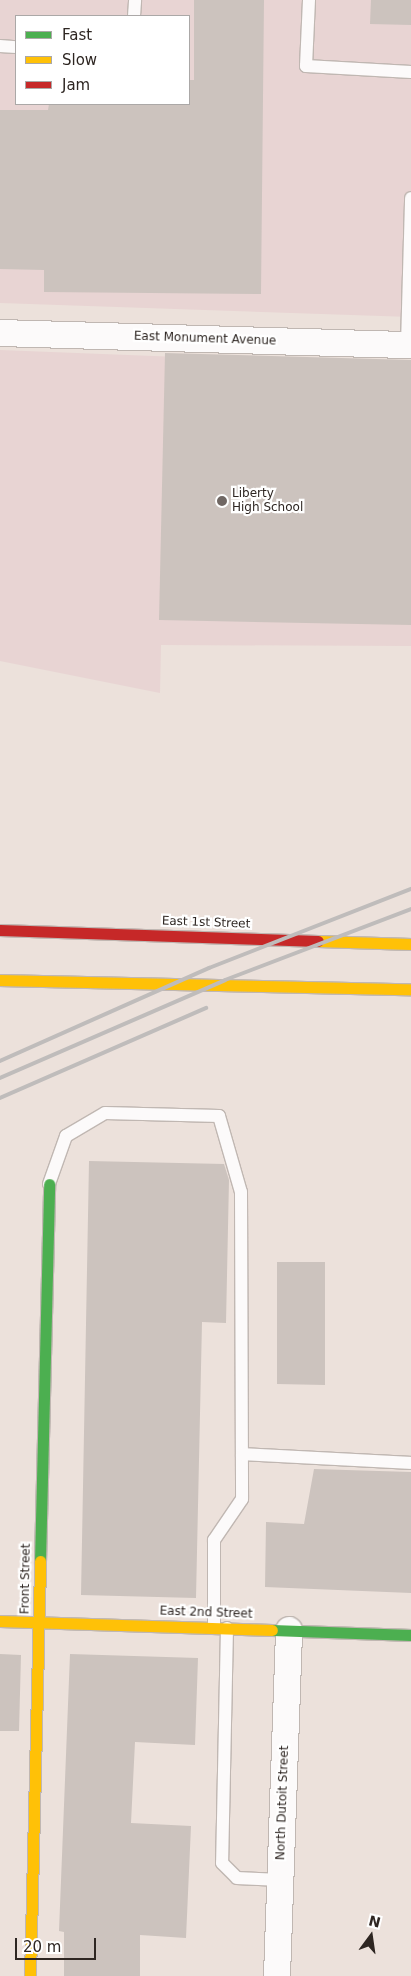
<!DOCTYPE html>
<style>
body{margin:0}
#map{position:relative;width:411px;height:1976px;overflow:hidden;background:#ece1db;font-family:"DejaVu Sans",sans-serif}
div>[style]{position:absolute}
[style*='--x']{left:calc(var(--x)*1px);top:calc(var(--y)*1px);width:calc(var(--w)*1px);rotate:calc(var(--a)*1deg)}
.industrial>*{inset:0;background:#e8d4d3}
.building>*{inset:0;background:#ccc3be}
.roads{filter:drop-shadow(1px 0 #c0b7b2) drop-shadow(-1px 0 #c0b7b2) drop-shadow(0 1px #c0b7b2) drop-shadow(0 -1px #c0b7b2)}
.lane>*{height:12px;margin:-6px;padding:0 6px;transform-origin:6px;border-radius:6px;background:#fcfafa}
.street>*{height:26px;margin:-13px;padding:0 13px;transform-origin:13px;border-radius:13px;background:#fcfafa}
.fast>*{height:11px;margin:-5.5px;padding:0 5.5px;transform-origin:5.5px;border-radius:5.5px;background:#4caf50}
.slow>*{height:11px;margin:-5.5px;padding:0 5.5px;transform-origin:5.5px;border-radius:5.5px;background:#ffc107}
.jam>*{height:11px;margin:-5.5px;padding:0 5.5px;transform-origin:5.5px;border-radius:5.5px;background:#c62828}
.rail>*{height:4px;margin:-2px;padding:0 2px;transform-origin:2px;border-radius:2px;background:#bfbcbb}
.dots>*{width:14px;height:14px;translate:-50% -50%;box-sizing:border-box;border:2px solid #fff;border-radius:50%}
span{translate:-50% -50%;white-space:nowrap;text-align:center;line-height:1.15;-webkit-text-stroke:4.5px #fff;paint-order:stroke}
.street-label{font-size:12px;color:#2e2622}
.poi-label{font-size:12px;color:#2e2622}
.left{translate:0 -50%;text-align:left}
.legend{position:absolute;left:15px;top:15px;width:175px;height:90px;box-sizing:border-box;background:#fff;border:1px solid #aba8a7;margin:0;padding:6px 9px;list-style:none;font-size:15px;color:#2e2622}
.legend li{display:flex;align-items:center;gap:10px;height:25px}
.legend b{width:25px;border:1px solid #aba8a7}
.north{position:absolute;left:346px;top:1911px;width:50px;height:50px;-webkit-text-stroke:4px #fff;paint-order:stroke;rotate:14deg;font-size:14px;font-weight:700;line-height:20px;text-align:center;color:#2e2622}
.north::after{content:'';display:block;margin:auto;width:18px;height:22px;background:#2e2622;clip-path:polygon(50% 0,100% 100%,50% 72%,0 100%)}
.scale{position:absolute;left:15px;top:1938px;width:81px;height:22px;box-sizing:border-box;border:2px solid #2e2622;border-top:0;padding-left:6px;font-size:15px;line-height:18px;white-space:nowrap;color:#2e2622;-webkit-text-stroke:4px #fff;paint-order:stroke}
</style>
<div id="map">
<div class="industrial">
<div style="clip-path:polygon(evenodd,0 0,411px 0,411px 317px,0 303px,0 0,16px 16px,189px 16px,189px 104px,16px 104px,16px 16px)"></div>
<div style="clip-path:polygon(0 350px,411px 366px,411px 646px,161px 645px,160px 693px,0 661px)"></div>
</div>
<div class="building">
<div style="clip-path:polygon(194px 0,264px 0,261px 294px,44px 292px,44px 270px,0 269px,0 110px,48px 110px,49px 104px,189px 104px,189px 80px,194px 80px)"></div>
<div style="clip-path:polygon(371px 0,411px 0,411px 25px,370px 24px)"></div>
<div style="clip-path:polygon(165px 353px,411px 360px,411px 625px,159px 620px)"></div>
<div style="clip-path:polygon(89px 1161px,224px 1164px,229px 1180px,226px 1323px,202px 1322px,196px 1598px,81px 1595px)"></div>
<div style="clip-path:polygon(277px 1262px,325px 1262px,325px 1385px,277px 1384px)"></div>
<div style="clip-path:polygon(314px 1469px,411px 1472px,411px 1593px,265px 1587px,266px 1522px,304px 1524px)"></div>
<div style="clip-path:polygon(0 1654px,21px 1655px,19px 1731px,0 1731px)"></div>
<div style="clip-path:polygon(70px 1654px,198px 1658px,195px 1745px,135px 1742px,131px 1823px,191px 1826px,186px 1938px,140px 1935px,140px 1976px,64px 1976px,64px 1932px,59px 1931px)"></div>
</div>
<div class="roads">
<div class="lane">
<div style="--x:309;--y:0;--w:66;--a:92.6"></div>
<div style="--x:306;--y:66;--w:105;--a:3.3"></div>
<div style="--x:134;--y:16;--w:16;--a:-86"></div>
<div style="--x:0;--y:46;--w:16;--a:4"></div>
<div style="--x:407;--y:345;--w:147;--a:-88.4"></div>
<div style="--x:49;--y:1184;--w:51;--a:-70.5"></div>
<div style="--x:66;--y:1136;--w:45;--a:-30.5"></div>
<div style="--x:105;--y:1113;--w:114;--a:1.5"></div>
<div style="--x:219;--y:1116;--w:79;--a:73.9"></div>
<div style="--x:241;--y:1192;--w:307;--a:89.8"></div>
<div style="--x:242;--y:1499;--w:50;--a:124.3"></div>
<div style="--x:214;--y:1540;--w:87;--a:90"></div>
<div style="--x:242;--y:1454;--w:169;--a:3"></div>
<div style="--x:227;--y:1628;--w:235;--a:91.2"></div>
<div style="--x:222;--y:1863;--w:21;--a:45"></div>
<div style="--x:237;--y:1878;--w:43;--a:2.7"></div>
</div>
<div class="street">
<div style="--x:0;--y:333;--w:411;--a:1.7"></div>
<div style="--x:277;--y:1976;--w:346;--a:-88"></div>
</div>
<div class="fast">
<div style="--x:40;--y:1561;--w:377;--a:-88.6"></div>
<div style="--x:272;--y:1630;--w:139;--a:2.1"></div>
</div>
<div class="slow">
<div style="--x:318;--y:941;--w:93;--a:1.8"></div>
<div style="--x:0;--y:980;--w:411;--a:1.3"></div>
<div style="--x:0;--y:1621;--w:272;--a:1.9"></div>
<div style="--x:30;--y:1976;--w:415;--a:-88.6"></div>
</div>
<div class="jam">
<div style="--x:0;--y:930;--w:318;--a:2"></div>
</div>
</div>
<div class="rail">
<div style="--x:0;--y:1061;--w:229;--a:-24"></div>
<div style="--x:209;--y:968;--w:217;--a:-21.4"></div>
<div style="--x:0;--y:1078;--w:245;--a:-23.5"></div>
<div style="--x:225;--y:980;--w:199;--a:-20.9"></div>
<div style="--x:0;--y:1098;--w:225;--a:-23.6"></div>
</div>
<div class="dots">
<div style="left:222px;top:501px;background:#706763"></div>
</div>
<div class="street-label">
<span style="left:205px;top:339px;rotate:2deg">East Monument Avenue</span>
<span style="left:206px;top:923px;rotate:2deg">East 1st Street</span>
<span style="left:26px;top:1579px;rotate:-89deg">Front Street</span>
<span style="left:206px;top:1613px;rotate:2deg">East 2nd Street</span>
<span style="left:283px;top:1803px;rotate:-88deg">North Dutoit Street</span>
</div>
<div class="poi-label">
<span class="left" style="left:232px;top:501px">Liberty<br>High School</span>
</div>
<ul class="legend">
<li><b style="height:6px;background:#4caf50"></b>Fast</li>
<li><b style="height:6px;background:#ffc107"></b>Slow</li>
<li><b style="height:6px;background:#c62828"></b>Jam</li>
</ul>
<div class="north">N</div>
<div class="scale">20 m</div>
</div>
